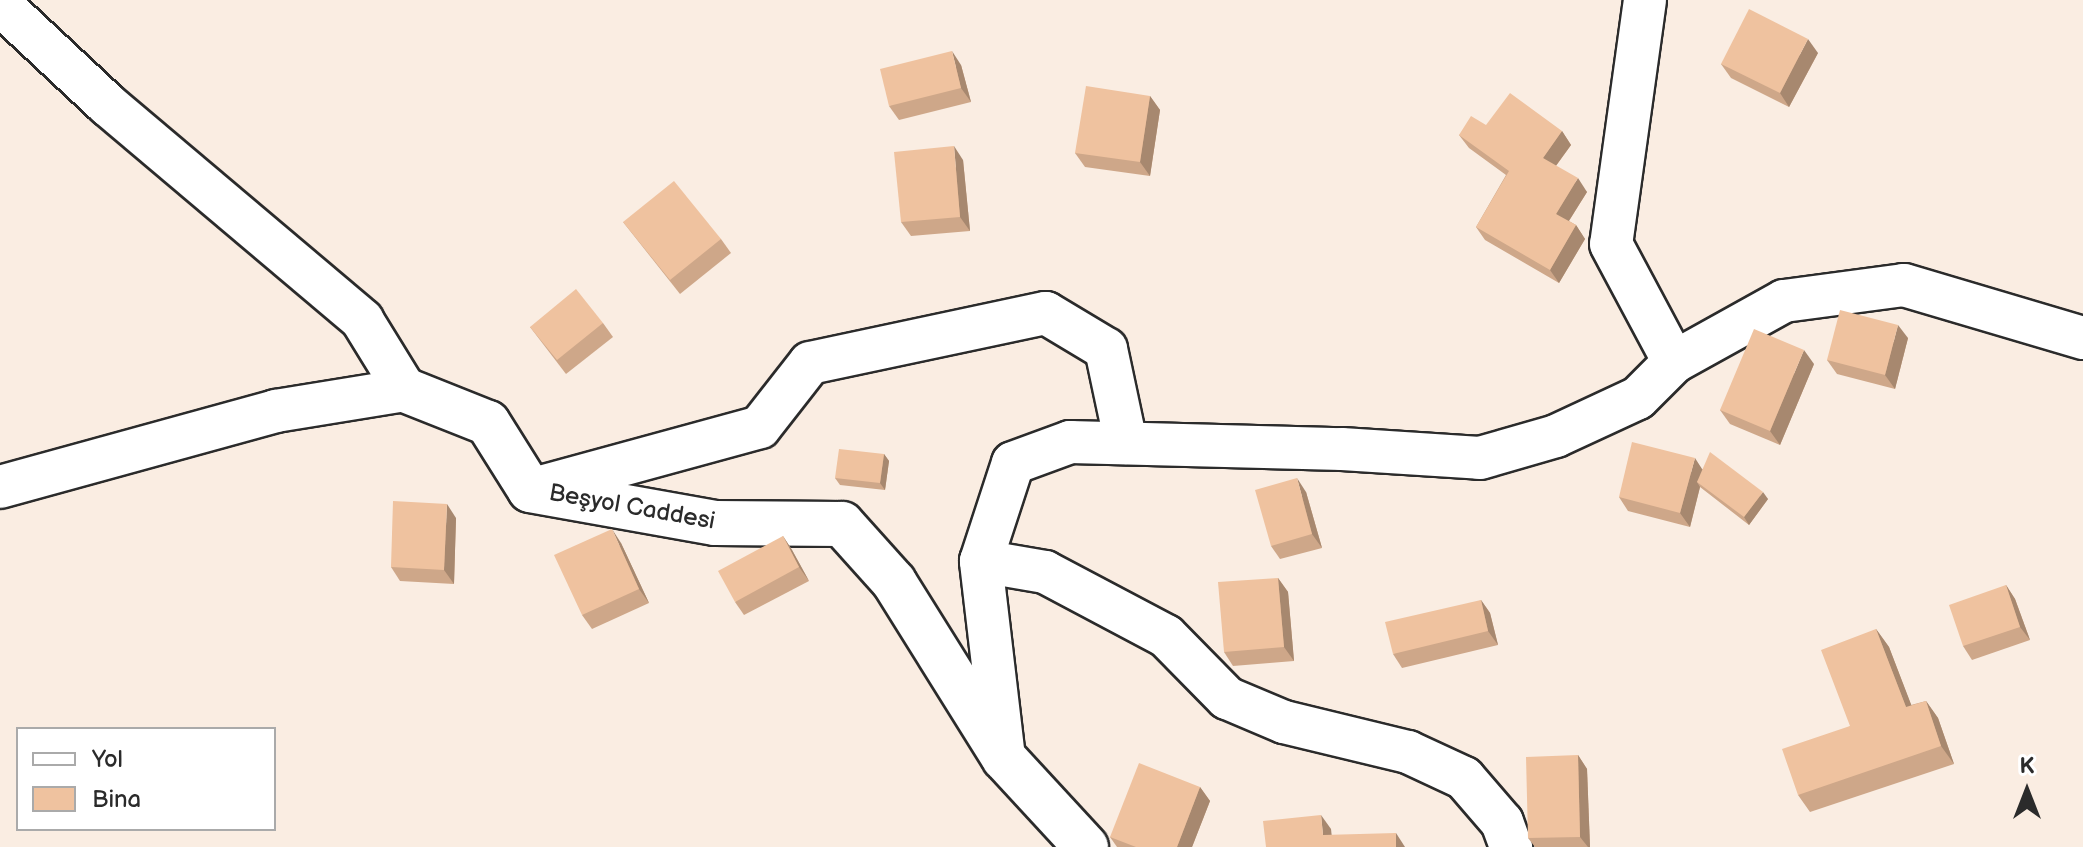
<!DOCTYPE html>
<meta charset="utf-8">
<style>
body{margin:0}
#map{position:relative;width:2083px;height:847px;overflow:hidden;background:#faede2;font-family:"Balsamiq Sans",sans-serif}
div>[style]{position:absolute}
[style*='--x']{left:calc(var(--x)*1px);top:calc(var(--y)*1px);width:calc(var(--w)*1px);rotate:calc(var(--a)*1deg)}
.roads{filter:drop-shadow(2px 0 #2b2b2b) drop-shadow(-2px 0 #2b2b2b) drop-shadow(0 2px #2b2b2b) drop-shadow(0 -2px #2b2b2b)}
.street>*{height:42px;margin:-21px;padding:0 21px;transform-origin:21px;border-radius:21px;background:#fff}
.secondary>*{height:44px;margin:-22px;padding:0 22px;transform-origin:22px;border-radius:22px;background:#fff}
.wall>*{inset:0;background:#cea789}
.shaded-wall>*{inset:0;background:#a7886f}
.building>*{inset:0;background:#efc29f}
span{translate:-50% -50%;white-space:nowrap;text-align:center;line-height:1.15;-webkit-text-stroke:6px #fff;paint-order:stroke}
.street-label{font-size:24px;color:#2b2b2b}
.legend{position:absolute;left:16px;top:727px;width:260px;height:104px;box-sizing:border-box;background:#fff;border:2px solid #aaa;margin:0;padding:10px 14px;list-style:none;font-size:24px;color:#2b2b2b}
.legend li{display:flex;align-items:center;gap:16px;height:40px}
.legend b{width:40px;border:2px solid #aaa}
.north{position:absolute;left:1987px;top:751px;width:80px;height:80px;-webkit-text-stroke:6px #fff;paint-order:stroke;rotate:0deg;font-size:22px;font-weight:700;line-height:32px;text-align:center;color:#2b2b2b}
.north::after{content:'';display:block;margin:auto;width:28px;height:36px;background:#2b2b2b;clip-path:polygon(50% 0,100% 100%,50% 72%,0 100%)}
</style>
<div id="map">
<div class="roads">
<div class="street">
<div style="--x:1645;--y:0;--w:246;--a:97.9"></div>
<div style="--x:1611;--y:244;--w:134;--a:61.9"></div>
<div style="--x:0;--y:4;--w:148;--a:43.1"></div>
<div style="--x:108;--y:105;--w:333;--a:40.2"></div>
<div style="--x:362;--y:320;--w:82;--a:58.4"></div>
<div style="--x:405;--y:390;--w:131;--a:170.8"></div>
<div style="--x:276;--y:411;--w:286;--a:164.6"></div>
<div style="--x:530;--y:490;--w:238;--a:-15.3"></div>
<div style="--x:760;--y:427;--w:81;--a:-52"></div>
<div style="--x:810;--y:363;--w:241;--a:-12"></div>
<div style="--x:1046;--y:313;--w:70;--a:31"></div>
<div style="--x:1106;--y:349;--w:96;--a:78"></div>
<div style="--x:981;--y:561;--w:65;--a:9.8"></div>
<div style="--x:1045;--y:572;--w:137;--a:27.9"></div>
<div style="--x:1166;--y:636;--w:87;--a:45.5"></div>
<div style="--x:1227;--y:698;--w:62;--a:22.8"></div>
<div style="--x:1284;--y:722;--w:128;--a:13.6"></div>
<div style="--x:1408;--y:752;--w:62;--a:24.9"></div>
<div style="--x:1464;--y:778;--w:58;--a:49.2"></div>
<div style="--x:1502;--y:822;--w:27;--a:70"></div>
<div style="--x:1004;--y:758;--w:198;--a:-96.7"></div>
<div style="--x:981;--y:561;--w:103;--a:-71.9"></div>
<div style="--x:1013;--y:463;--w:61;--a:-20.2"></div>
<div style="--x:1070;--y:442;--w:272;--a:1.5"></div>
<div style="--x:1342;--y:449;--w:138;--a:3.7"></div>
<div style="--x:1480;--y:458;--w:79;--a:-16.1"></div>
<div style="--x:1556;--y:436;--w:90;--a:-24.9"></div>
<div style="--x:1638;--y:398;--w:51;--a:-45"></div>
<div style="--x:1674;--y:362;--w:126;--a:-29"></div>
<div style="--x:1784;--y:301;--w:121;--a:-7.6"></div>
<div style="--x:1904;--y:285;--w:187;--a:16.5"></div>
</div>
<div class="secondary">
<div style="--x:405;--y:390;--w:89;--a:21.7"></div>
<div style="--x:488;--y:423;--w:79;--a:57.9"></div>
<div style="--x:530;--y:490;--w:188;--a:10.1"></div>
<div style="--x:715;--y:523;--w:127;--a:0.5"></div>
<div style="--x:842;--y:524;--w:78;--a:48.1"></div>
<div style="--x:894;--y:582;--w:208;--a:58"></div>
<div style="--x:1004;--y:758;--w:121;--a:47.3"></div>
</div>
</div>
<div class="wall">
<div style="clip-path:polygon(1818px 53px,1789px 107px,1731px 78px,1721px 64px)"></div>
<div style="clip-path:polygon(961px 65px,971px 102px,899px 120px,889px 106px)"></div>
<div style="clip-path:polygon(1150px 96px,1160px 110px,1150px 176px,1085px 167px,1075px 153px)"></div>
<div style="clip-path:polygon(1486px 125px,1562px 131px,1571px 145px,1556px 166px,1587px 192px,1569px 221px,1576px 225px,1585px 239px,1559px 283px,1485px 240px,1476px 227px,1506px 175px,1469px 148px,1459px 135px)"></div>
<div style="clip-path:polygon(963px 160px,970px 231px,911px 236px,901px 222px)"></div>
<div style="clip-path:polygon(623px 222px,721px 239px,731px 253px,680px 294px)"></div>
<div style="clip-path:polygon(603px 323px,613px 337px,566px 374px,530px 327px)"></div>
<div style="clip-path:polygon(1908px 338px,1895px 389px,1837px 374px,1827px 360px)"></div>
<div style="clip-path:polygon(1814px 364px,1780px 445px,1730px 424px,1720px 410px)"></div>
<div style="clip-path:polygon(884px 454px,889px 461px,885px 490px,840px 485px,835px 478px)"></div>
<div style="clip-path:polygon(1703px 469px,1768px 499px,1749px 525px,1700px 487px,1690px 527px,1628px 511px,1619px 497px)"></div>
<div style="clip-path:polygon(1306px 492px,1322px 548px,1280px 559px,1271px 546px)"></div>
<div style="clip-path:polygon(456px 518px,454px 584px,400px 581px,391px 567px)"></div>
<div style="clip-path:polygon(783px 536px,792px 550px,809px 581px,744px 615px,735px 602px)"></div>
<div style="clip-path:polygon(621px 543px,649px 603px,592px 629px,582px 615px)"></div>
<div style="clip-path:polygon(1278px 578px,1288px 592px,1294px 661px,1233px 666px,1224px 652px)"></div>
<div style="clip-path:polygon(2006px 585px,2015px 599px,2030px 640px,1972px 660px,1963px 646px)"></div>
<div style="clip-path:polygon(1481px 600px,1490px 613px,1498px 645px,1402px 668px,1393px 654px)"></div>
<div style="clip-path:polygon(1876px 629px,1889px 647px,1911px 705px,1926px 701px,1938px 718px,1954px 764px,1810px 812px,1798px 795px,1850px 726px)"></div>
<div style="clip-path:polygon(1578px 755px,1587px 769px,1590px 847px,1535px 847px,1528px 838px)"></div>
<div style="clip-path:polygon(1200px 787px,1210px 801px,1192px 847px,1117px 847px,1110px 837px)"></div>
</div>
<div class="shaded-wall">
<div style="clip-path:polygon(1808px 39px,1818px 53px,1789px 107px,1780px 93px)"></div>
<div style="clip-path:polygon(952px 51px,961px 65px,971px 102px,961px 88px)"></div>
<div style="clip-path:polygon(1150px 96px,1160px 110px,1150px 176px,1140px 162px)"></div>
<div style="clip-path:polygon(1562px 131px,1571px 145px,1552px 171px,1543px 158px)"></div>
<div style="clip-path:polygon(954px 146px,963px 160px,970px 231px,960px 217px)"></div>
<div style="clip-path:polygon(1578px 178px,1587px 192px,1565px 227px,1556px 214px)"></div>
<div style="clip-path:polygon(1576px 225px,1585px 239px,1559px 283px,1550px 270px)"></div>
<div style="clip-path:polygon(1898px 325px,1908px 338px,1895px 389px,1885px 375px)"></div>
<div style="clip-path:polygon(1804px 350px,1814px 364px,1780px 445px,1770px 431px)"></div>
<div style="clip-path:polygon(884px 454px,889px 461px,885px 490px,880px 483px)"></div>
<div style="clip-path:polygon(1695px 458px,1704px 472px,1697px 482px,1700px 487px,1690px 527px,1680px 513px)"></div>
<div style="clip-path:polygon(1297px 478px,1306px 492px,1322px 548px,1312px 534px)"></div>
<div style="clip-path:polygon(1763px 492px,1768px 499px,1749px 525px,1744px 517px)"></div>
<div style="clip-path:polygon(447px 504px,456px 518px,454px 584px,444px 570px)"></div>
<div style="clip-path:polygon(612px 529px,621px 543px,649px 603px,639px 589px)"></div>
<div style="clip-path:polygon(783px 536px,792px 550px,809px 581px,799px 567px)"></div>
<div style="clip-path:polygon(1278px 578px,1288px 592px,1294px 661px,1284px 647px)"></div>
<div style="clip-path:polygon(2006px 585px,2015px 599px,2030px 640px,2020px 627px)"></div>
<div style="clip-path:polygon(1481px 600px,1490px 613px,1498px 645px,1488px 631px)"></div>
<div style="clip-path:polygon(1876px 629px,1889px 647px,1919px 725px,1906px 707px)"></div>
<div style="clip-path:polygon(1926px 701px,1938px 718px,1954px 764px,1941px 746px)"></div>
<div style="clip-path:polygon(1578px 755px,1587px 769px,1590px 847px,1588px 847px,1580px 837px)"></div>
<div style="clip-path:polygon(1200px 787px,1210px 801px,1192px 847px,1177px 847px)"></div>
<div style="clip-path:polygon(1321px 815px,1331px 829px,1333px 847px,1323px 835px)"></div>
<div style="clip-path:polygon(1396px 833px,1405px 847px,1396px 847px)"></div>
</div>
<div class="building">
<div style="clip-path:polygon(1749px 9px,1808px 39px,1780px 93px,1721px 64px)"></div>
<div style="clip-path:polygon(952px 51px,961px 88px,889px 106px,880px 69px)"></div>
<div style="clip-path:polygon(1086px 86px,1150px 96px,1140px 162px,1075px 153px)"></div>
<div style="clip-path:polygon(1510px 93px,1562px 131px,1543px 158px,1578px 178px,1556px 214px,1576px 225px,1550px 270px,1476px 227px,1509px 171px,1459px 135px,1471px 116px,1486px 125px)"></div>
<div style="clip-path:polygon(954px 146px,960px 217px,901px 222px,894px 152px)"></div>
<div style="clip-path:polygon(674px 181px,721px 239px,670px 280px,623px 222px)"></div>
<div style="clip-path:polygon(576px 289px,603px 323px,557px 360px,530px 327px)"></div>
<div style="clip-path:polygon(1840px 310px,1898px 325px,1885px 375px,1827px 360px)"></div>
<div style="clip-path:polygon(1754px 329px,1804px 350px,1770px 431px,1720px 410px)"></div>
<div style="clip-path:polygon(1632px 442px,1695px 458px,1680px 513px,1619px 497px)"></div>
<div style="clip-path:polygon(839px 449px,884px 454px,880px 483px,835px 478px)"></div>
<div style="clip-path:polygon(1710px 452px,1763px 492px,1744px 517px,1697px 482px)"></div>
<div style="clip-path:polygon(1297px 478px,1312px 534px,1271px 546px,1255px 490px)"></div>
<div style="clip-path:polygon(393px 501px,447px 504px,444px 570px,391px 567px)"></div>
<div style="clip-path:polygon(612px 529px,639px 589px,582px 615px,554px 555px)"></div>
<div style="clip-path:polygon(783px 536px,799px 567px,735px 602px,718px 571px)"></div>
<div style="clip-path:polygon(1278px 578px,1284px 647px,1224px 652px,1218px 582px)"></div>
<div style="clip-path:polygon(2006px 585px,2020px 627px,1963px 646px,1949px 605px)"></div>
<div style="clip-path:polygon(1481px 600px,1488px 631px,1393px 654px,1385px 622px)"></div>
<div style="clip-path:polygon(1876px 629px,1906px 707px,1926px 701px,1941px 746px,1798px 795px,1782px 749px,1850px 726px,1821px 650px)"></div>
<div style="clip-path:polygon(1578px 755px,1580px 837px,1528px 838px,1526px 757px)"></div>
<div style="clip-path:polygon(1139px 763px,1200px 787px,1177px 847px,1136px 847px,1110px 837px)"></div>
<div style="clip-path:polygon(1321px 815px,1323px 835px,1396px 833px,1396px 847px,1266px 847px,1263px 821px)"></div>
</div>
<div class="street-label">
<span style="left:632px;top:507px;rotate:10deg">Beşyol Caddesi</span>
</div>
<ul class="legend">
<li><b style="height:10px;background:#fff"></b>Yol</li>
<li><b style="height:22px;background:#efc29f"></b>Bina</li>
</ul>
<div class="north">K</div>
</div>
